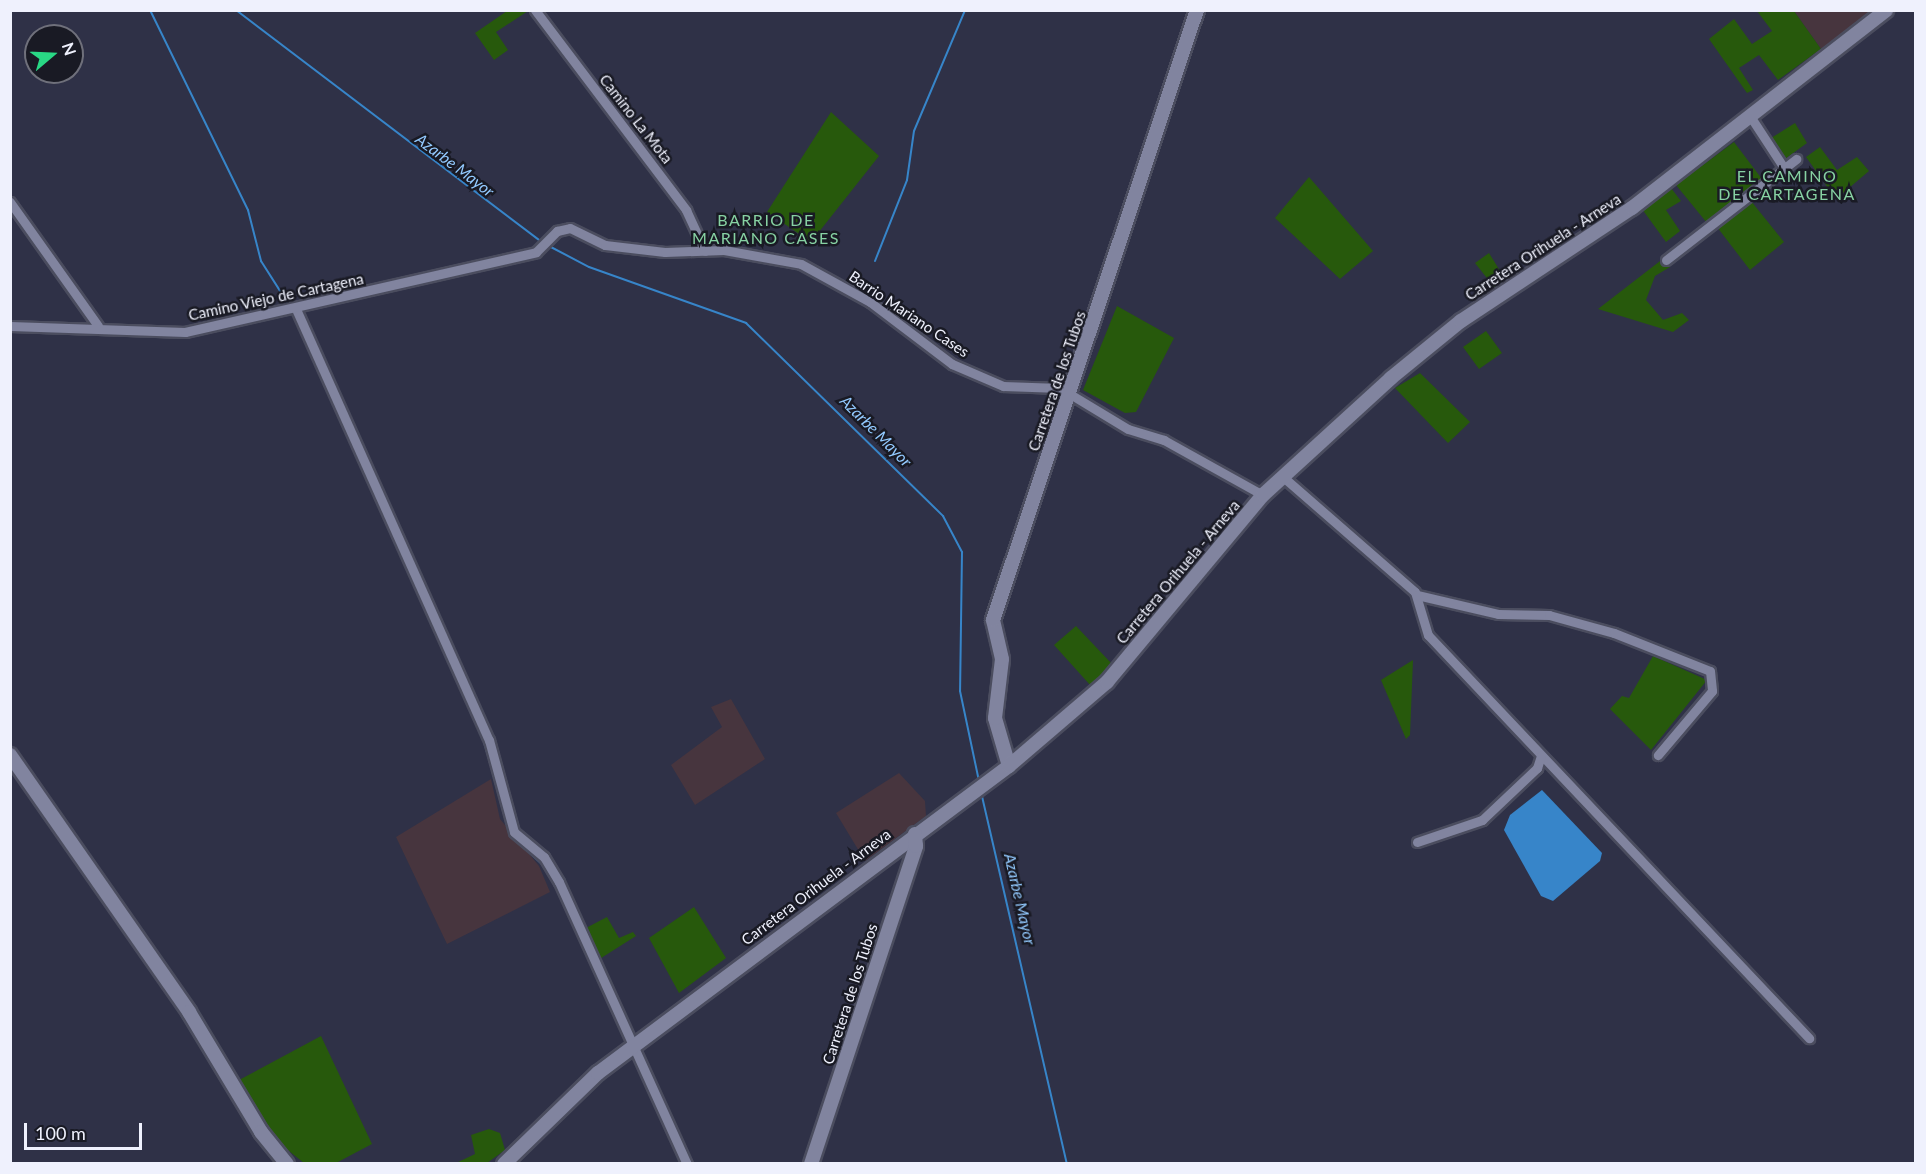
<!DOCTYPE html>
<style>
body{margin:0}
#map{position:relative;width:1926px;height:1174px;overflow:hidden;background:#2f3147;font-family:Lato,sans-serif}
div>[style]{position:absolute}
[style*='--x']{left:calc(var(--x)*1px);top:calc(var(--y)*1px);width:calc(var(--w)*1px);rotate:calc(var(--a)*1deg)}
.industrial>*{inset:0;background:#47353e}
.green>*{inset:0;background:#27590c}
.water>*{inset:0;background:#3785c9}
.stream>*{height:2px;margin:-1px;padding:0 1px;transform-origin:1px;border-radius:1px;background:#3785c9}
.roads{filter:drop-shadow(2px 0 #4b4d5f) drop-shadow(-2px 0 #4b4d5f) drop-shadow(0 2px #4b4d5f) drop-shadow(0 -2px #4b4d5f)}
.street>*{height:9px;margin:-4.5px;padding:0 4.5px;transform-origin:4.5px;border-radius:4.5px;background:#81849f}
.secondary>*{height:14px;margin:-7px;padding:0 7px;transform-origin:7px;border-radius:7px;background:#81849f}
span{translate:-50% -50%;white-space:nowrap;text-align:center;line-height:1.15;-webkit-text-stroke:5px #191a24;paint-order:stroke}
.street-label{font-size:15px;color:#eff1fd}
.water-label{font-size:16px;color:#93caff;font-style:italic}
.neighbourhood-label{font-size:16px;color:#87d2a3;letter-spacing:1.5px}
.frame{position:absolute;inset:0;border:12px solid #eff1fd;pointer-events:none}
.north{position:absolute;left:24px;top:24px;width:60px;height:60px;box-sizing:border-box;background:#191a24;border:2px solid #6f707b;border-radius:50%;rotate:71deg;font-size:16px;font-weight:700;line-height:24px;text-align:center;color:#eff1fd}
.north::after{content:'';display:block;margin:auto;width:21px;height:27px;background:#29d885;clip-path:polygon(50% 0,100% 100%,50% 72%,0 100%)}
.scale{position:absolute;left:24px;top:1123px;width:118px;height:27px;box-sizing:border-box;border:3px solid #eff1fd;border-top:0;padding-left:8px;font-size:18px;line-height:21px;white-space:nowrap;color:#eff1fd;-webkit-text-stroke:4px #191a24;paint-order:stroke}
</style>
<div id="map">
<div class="industrial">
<div style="clip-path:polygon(1794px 11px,1874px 11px,1821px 49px)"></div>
<div style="clip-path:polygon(731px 699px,765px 759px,695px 805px,671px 765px,722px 727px,711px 707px)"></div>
<div style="clip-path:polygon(899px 773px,925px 801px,926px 816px,865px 861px,836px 813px)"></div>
<div style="clip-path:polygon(491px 779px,500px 819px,539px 866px,550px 892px,447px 944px,396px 837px)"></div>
</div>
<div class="green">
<div style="clip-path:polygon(507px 11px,528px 11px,496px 32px,508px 50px,494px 60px,475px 33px)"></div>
<div style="clip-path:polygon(1757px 11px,1794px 11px,1821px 49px,1778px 80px,1759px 55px,1739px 68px,1753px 90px,1747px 93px,1709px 39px,1734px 19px,1752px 44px,1772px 31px)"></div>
<div style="clip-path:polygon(831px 112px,879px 156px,811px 242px,767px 212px)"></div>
<div style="clip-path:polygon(1795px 123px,1807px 143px,1785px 159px,1771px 138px)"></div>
<div style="clip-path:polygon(1734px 142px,1762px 179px,1707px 223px,1676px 185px)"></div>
<div style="clip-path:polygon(1820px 147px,1837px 170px,1857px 157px,1869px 171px,1836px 199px,1806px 157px)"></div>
<div style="clip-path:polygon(1309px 177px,1373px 251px,1340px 279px,1275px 218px)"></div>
<div style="clip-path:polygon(1671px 188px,1681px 201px,1666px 210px,1680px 231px,1666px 242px,1642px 209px)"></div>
<div style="clip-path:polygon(1751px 201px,1784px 242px,1750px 270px,1717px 227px)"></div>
<div style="clip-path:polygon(1489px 253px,1505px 279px,1494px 287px,1475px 263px)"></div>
<div style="clip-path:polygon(1664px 258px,1670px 267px,1655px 276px,1646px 300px,1663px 320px,1682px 313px,1689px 320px,1673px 332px,1598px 309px)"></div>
<div style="clip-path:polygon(1117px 306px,1174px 338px,1136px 412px,1125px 413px,1083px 390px)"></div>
<div style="clip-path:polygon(1486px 331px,1502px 353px,1479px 369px,1463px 347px)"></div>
<div style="clip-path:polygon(1420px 373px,1470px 422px,1448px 443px,1395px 388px)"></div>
<div style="clip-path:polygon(1076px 626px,1112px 664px,1091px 686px,1054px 645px)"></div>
<div style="clip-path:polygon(1653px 656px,1707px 680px,1651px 750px,1610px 709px,1622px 696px,1629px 698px)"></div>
<div style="clip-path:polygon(1413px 660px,1410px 735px,1406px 739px,1381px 680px)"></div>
<div style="clip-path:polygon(694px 907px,726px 958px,679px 993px,649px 938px)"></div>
<div style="clip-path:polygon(607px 917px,619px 938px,633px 932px,636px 936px,598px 960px,584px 929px)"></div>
<div style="clip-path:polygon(321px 1036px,372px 1144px,336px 1163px,304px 1163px,279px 1143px,239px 1080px)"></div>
<div style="clip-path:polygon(489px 1129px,500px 1133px,505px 1150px,487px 1163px,454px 1164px,475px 1154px,471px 1135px)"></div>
</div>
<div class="water">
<div style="clip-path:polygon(1542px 790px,1602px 853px,1600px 861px,1553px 901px,1541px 896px,1504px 830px,1510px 815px)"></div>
</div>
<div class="stream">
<div style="--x:150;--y:10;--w:223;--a:63.9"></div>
<div style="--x:248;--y:210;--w:53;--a:75.7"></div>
<div style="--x:261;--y:261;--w:52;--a:57.5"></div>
<div style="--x:236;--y:10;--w:384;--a:37.2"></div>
<div style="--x:547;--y:245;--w:47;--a:27.6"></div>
<div style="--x:589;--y:267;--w:167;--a:19.6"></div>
<div style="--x:746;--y:323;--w:276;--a:44.4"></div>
<div style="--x:943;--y:516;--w:41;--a:62.2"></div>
<div style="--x:962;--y:552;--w:139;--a:90.8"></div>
<div style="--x:960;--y:691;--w:92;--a:78.1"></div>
<div style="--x:875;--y:261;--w:87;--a:-68.4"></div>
<div style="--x:907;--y:180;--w:49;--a:-81.9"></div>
<div style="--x:914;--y:131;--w:131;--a:-67.1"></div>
<div style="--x:303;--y:336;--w:186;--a:65.9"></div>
<div style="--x:482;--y:735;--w:104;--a:73.8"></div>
<div style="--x:511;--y:835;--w:45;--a:43.2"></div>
<div style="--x:981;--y:792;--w:382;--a:77"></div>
<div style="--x:555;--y:884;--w:174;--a:65.5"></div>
<div style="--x:647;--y:1086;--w:85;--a:66.4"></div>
</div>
<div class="roads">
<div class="street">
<div style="--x:535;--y:10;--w:251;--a:52.9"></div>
<div style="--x:686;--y:210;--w:45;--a:65.1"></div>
<div style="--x:1750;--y:116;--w:62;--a:56.8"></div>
<div style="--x:10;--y:202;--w:152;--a:54.6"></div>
<div style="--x:1666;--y:260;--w:165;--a:-37.8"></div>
<div style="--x:296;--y:309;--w:472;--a:65.9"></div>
<div style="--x:489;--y:740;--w:95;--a:74.8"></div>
<div style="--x:514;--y:832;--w:39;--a:40"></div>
<div style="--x:544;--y:857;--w:29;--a:59"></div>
<div style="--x:559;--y:882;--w:310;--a:65.6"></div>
<div style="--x:10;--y:326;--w:175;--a:2"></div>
<div style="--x:185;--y:332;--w:360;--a:-12.8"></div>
<div style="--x:536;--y:252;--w:30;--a:-45"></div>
<div style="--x:557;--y:231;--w:13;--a:-13"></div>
<div style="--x:570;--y:228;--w:39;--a:26"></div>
<div style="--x:605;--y:245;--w:60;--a:6.7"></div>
<div style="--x:665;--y:252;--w:59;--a:-1.9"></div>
<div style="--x:724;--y:250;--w:78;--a:10.3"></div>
<div style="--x:801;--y:264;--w:79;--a:28.8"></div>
<div style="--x:870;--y:302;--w:103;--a:37.1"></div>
<div style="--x:952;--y:364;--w:56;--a:23.3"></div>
<div style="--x:1003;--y:386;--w:57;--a:2"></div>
<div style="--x:1060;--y:388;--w:79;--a:31.1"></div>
<div style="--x:1128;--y:429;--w:38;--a:17"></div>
<div style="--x:1164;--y:440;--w:113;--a:29.1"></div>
<div style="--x:1282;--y:476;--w:176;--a:41.1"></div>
<div style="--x:1415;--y:592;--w:45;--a:73.2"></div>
<div style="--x:1428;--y:635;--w:555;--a:46.61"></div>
<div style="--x:1417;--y:595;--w:83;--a:13.2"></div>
<div style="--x:1498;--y:614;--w:51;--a:1.1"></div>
<div style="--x:1549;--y:615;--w:67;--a:15.5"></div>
<div style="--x:1614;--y:633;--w:103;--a:21.6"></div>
<div style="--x:1710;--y:671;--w:20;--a:84"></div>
<div style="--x:1712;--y:691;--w:84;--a:130.2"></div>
<div style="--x:1417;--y:842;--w:69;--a:-18.7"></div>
<div style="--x:1482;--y:820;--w:76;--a:-43.4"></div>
<div style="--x:1537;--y:768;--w:13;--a:-72"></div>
</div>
<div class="secondary">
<div style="--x:10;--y:755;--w:313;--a:55.1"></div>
<div style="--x:189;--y:1012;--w:140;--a:59"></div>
<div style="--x:261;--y:1132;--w:41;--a:50.9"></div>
<div style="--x:1009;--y:766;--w:50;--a:-106.3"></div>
<div style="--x:995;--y:718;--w:59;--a:-83.2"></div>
<div style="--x:1002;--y:659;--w:40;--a:-103"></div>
<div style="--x:993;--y:620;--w:643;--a:-71.51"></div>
<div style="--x:504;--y:1164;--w:131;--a:-44.1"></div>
<div style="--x:598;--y:1073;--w:513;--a:-36.76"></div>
<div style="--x:1009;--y:766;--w:129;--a:-40.6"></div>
<div style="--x:1107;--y:682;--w:244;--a:-50.2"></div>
<div style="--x:1263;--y:495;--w:173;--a:-42.4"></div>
<div style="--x:1391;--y:378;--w:90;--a:-39.2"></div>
<div style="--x:1461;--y:321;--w:205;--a:-33.5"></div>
<div style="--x:1632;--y:208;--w:322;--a:-37.9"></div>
<div style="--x:811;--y:1164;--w:335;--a:-71.7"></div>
<div style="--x:916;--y:846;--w:12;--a:-95"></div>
</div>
</div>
<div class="street-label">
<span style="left:636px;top:119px;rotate:52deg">Camino La Mota</span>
<span style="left:1543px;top:247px;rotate:-33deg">Carretera Orihuela - Arneva</span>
<span style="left:276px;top:297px;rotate:-12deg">Camino Viejo de Cartagena</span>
<span style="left:909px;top:314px;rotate:34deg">Barrio Mariano Cases</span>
<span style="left:1057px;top:381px;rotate:-71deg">Carretera de los Tubos</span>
<span style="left:1178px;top:572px;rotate:-50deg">Carretera Orihuela - Arneva</span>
<span style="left:816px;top:887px;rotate:-37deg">Carretera Orihuela - Arneva</span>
<span style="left:850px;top:994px;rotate:-72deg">Carretera de los Tubos</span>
</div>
<div class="water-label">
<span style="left:455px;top:165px;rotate:37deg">Azarbe Mayor</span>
<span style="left:876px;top:431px;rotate:45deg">Azarbe Mayor</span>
<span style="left:1020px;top:899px;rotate:77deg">Azarbe Mayor</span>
</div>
<div class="neighbourhood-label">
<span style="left:1787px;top:185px">EL CAMINO<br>DE CARTAGENA</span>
<span style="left:766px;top:229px">BARRIO DE<br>MARIANO CASES</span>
</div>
<div class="frame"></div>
<div class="north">N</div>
<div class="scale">100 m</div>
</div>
